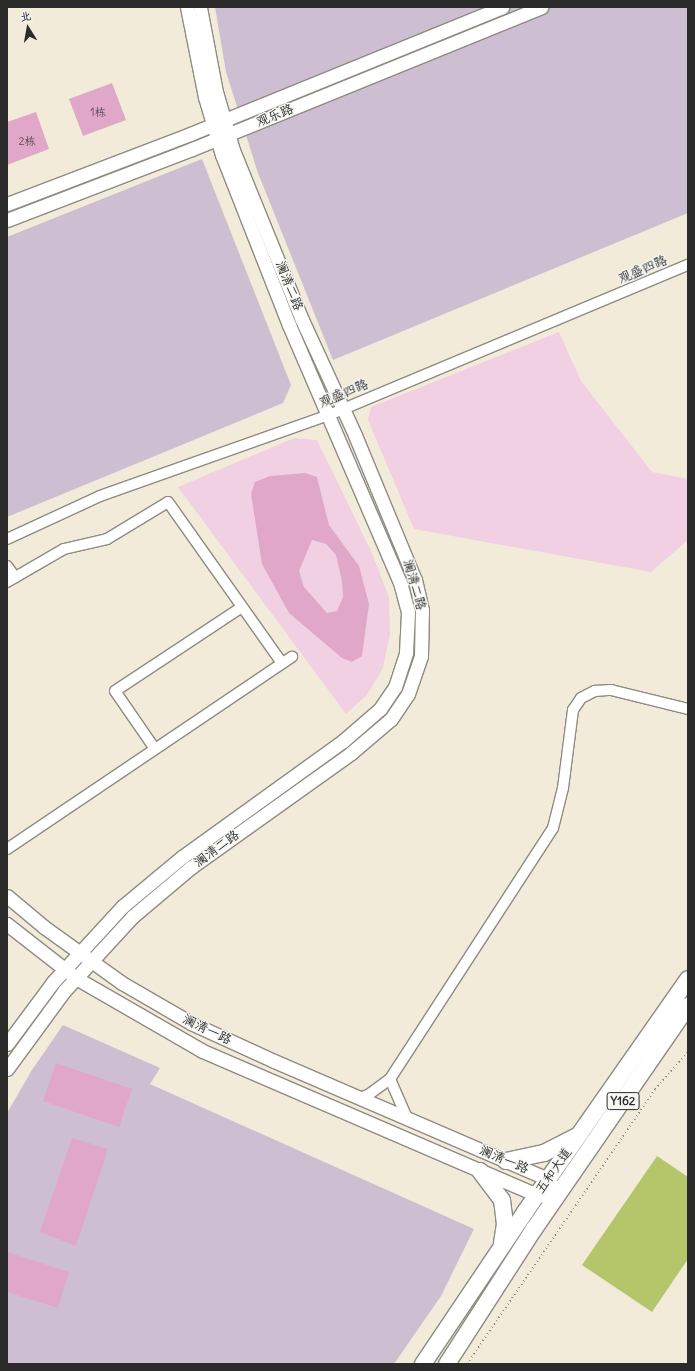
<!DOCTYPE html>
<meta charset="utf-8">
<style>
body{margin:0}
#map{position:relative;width:695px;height:1371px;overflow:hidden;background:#f2ebda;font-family:Delius,"LXGW WenKai TC",sans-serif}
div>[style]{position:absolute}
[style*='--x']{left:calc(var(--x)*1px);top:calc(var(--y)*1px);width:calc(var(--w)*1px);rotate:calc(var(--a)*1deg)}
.built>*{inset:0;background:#f1d0e3}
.industrial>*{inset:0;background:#cebed1}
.green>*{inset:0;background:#b4c669}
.building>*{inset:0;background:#e1a7c9}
.path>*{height:2px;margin-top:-1px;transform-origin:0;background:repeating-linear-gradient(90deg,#8e8b82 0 1px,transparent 0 4px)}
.roads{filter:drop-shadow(1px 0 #8e8b82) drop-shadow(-1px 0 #8e8b82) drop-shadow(0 1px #8e8b82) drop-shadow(0 -1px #8e8b82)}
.minor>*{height:10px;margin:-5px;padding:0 5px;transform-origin:5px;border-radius:5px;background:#fff}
.tertiary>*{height:13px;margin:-6.5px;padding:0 6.5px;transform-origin:6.5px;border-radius:6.5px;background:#fff}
.primary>*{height:16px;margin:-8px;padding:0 8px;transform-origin:8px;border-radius:8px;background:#fff}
span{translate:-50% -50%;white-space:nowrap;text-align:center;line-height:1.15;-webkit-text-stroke:3px #f6f6f2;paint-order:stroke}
.number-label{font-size:11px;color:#584a52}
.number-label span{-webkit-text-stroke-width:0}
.shield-label span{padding:1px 3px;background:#f6f6f2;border:1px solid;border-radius:3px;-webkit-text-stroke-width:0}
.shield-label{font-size:12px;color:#2b2b2b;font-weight:700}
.street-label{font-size:13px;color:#2b2b2b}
.frame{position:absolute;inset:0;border:8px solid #2b2b2b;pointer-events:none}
.north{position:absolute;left:8px;top:8px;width:40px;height:40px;-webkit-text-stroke:3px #f6f6f2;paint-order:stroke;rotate:349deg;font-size:11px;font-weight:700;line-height:16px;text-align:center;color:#2b2b2b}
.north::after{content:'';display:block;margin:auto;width:14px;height:18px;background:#2b2b2b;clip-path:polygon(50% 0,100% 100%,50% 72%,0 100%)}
</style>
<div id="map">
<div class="built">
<div style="clip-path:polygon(559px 332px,581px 381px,652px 472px,688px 479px,688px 540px,651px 572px,414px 529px,368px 420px,371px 407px)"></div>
<div style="clip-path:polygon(294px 438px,317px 440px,371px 551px,389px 597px,390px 634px,383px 668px,367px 695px,346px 714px,178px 487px)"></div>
</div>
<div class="industrial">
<div style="clip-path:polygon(215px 7px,688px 7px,688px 213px,333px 360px,258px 173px,226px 72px)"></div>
<div style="clip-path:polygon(202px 159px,291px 385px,283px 403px,7px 517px,7px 237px)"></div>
<div style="clip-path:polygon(63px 1025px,160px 1068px,150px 1084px,474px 1229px,441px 1296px,394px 1364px,7px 1364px,7px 1113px,32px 1070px)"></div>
</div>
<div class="green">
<div style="clip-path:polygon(657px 1156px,688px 1177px,688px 1259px,652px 1312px,582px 1265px)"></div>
</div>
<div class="building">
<div style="clip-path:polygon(112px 83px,126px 120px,83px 136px,69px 99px)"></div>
<div style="clip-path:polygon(36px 112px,49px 149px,7px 165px,7px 122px)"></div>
<div style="clip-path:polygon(evenodd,305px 473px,317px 477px,329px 525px,359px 566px,369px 604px,362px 656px,352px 662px,342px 658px,289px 613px,262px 564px,251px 494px,255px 482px,270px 476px,305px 473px,312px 540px,326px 544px,336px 555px,342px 581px,343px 597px,337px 611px,327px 613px,304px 587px,299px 571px,312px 540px)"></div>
<div style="clip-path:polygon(56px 1063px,132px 1089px,119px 1127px,43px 1101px)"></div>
<div style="clip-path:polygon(72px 1138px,108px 1149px,76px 1246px,40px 1232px)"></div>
<div style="clip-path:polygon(7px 1252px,69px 1272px,58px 1308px,7px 1292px)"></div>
</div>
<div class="path">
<div style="--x:467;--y:1364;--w:333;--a:-55.6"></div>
<div style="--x:655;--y:1089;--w:50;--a:-48.3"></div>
</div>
<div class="roads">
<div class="minor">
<div style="--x:7;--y:539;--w:102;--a:-24.8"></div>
<div style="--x:100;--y:496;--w:243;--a:-19.5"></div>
<div style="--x:329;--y:415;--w:389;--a:-22.7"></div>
<div style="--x:7;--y:566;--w:14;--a:54"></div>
<div style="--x:7;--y:582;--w:66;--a:-30.1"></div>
<div style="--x:64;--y:549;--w:44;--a:-13.1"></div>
<div style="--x:107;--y:539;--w:71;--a:-31.2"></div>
<div style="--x:168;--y:502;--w:197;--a:54.7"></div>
<div style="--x:155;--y:749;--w:70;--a:-124.6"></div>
<div style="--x:115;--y:691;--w:152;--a:-33.5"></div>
<div style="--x:7;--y:849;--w:344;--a:-34"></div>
<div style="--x:390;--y:1079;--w:43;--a:66.4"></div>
<div style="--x:359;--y:1098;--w:9;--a:-18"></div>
<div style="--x:368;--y:1095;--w:27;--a:-36"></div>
<div style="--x:390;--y:1079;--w:299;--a:-57"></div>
<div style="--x:553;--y:828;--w:41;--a:-76"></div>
<div style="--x:563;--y:788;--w:79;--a:-82.7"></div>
<div style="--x:573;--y:710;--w:14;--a:-56"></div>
<div style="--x:581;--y:698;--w:16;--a:-27"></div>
<div style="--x:595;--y:691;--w:16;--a:-4"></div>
<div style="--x:611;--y:690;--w:79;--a:13.9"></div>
</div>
<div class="tertiary">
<div style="--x:7;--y:204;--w:196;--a:-20.9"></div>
<div style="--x:190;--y:134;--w:337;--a:-22.1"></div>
<div style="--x:7;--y:220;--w:198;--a:-21"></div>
<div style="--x:192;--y:149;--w:377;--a:-22.1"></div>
<div style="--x:7;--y:896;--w:48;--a:40"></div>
<div style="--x:44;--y:927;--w:96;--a:35.7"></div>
<div style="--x:122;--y:983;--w:80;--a:30.1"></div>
<div style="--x:191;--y:1023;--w:91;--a:24.6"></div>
<div style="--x:274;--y:1061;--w:298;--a:23.3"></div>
<div style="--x:548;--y:1179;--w:19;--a:62"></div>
<div style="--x:557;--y:1196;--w:20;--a:-177"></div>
<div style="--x:537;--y:1195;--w:366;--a:-156.7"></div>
<div style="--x:201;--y:1050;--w:144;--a:-150.1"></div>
<div style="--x:76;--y:978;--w:88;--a:-142"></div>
<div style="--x:7;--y:1044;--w:77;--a:-53.4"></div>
<div style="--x:53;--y:982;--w:103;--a:-47.4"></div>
<div style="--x:123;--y:906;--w:77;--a:-39.7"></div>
<div style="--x:182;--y:857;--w:198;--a:-35.8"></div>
<div style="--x:343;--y:741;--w:49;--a:-40.9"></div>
<div style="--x:380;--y:709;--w:27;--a:-56"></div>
<div style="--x:395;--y:687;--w:36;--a:-72"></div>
<div style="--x:406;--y:653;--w:41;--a:-87.2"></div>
<div style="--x:408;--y:612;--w:28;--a:-105"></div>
<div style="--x:401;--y:585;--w:283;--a:-113.3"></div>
<div style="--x:289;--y:325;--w:183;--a:-111.5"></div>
<div style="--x:222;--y:155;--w:60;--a:-106.3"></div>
<div style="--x:205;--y:97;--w:92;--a:-101.3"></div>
<div style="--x:7;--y:1069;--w:97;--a:-53.8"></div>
<div style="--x:64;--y:991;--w:102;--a:-47.4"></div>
<div style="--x:133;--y:916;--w:75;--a:-40.1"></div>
<div style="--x:190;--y:868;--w:198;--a:-35.5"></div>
<div style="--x:351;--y:753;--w:52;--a:-40.4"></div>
<div style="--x:391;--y:719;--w:30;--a:-56"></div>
<div style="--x:408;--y:694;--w:40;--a:-71.1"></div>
<div style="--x:421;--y:656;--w:46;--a:-88.8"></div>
<div style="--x:422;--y:610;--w:31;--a:-103"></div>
<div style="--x:415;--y:580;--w:157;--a:-112.5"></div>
<div style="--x:355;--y:435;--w:127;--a:-114.7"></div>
<div style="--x:302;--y:320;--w:183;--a:-112.1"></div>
<div style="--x:233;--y:150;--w:60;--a:-106.3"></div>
<div style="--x:216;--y:92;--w:86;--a:-100.7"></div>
</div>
<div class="primary">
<div style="--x:506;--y:1161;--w:39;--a:-12"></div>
<div style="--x:544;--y:1153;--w:37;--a:-27"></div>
<div style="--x:480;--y:1171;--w:36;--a:53"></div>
<div style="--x:502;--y:1200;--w:24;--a:83"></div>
<div style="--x:505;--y:1224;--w:20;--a:99"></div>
<div style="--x:423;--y:1364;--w:183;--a:-56.1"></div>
<div style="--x:525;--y:1212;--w:284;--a:-55"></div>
<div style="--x:447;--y:1364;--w:161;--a:-57.2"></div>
<div style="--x:534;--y:1229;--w:271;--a:-55.4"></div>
</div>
</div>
<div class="number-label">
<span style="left:98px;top:112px">1栋</span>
<span style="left:27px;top:141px">2栋</span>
</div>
<div class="shield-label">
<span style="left:623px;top:1101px">Y162</span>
</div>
<div class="street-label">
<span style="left:275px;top:116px;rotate:-22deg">观乐路</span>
<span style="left:643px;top:270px;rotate:-23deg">观盛四路</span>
<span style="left:289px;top:286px;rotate:68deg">澜清二路</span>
<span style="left:344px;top:394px;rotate:-23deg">观盛四路</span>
<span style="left:414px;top:585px;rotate:74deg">澜清二路</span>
<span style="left:217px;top:849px;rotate:-36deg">澜清二路</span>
<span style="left:207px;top:1030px;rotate:26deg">澜清一路</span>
<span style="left:504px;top:1160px;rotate:23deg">澜清一路</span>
<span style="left:554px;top:1171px;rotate:-55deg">五和大道</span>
</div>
<div class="frame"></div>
<div class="north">北</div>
</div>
